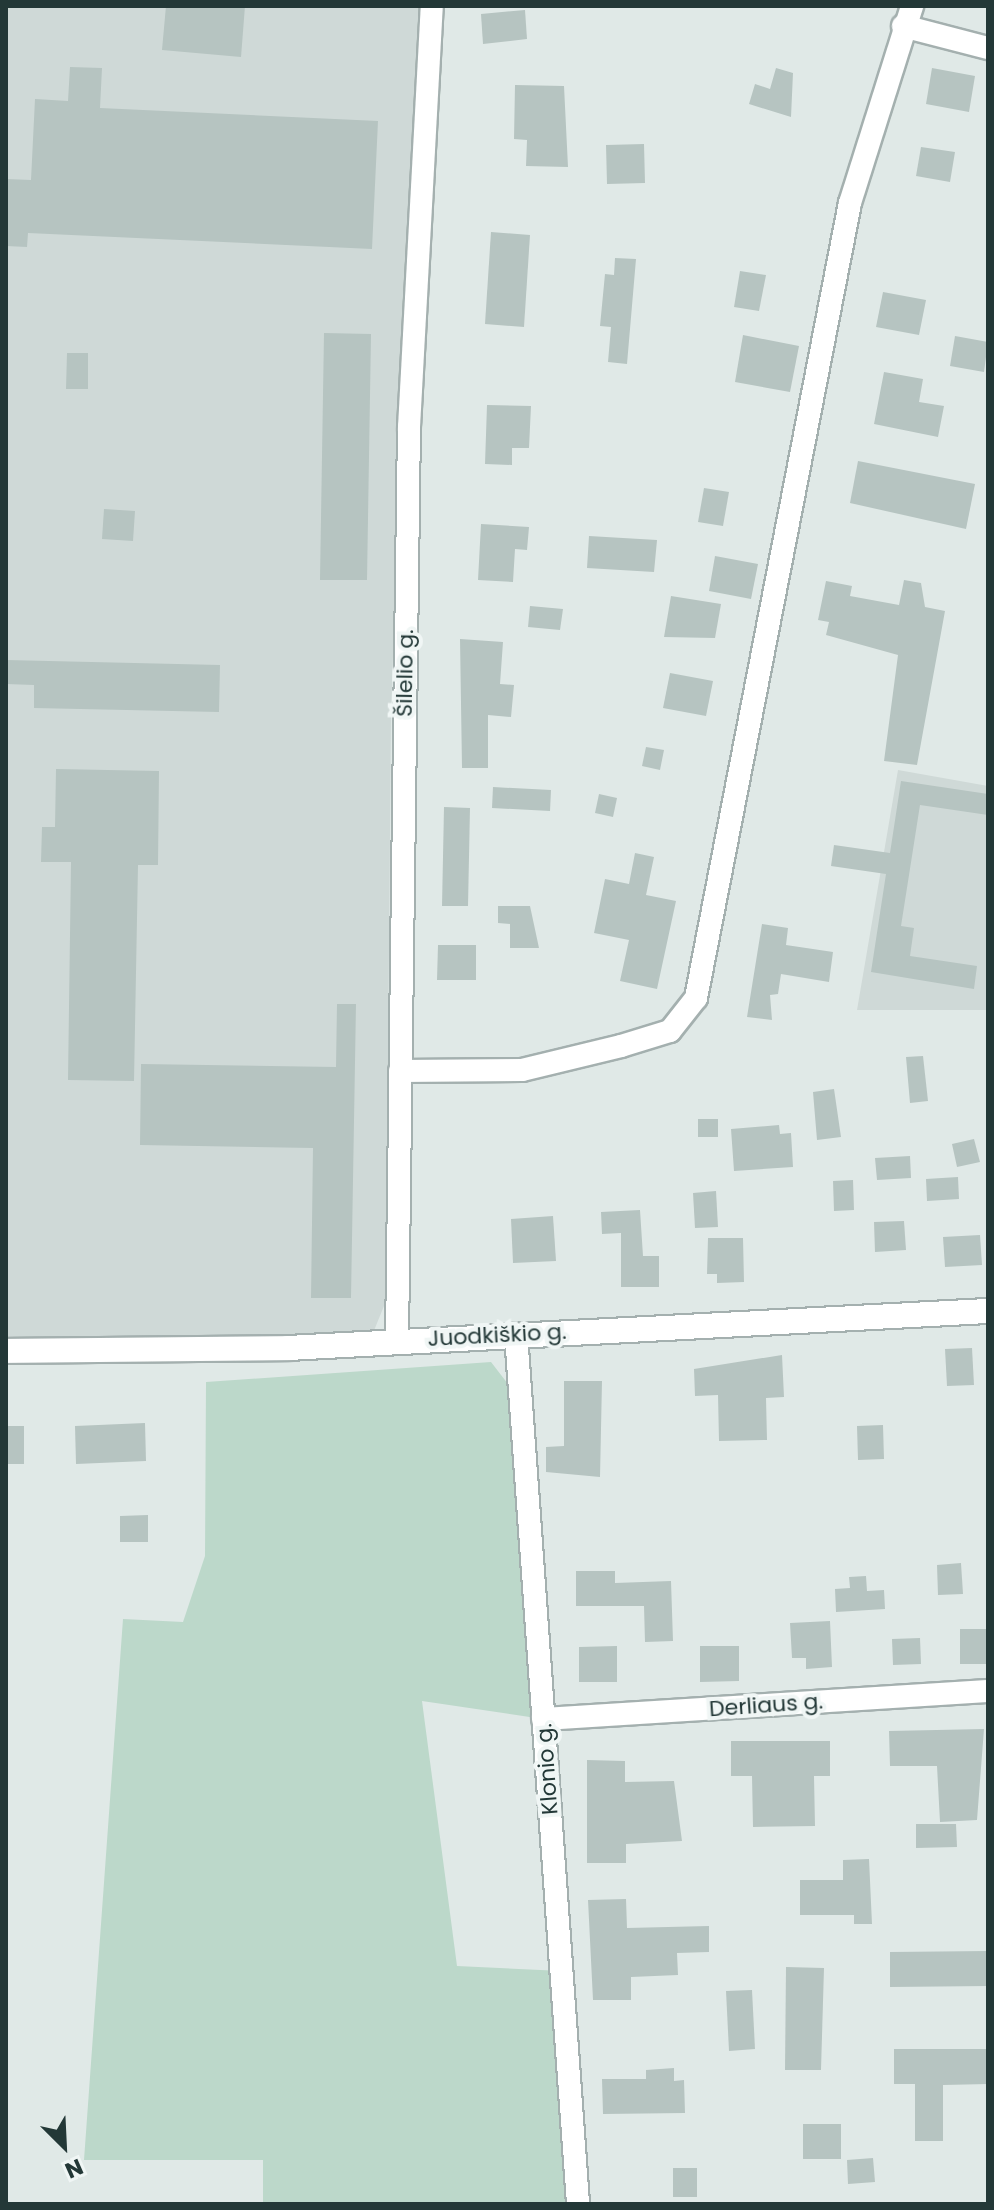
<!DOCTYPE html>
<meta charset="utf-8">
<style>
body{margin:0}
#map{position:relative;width:994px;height:2210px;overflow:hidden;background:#e0e9e7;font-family:Poppins,sans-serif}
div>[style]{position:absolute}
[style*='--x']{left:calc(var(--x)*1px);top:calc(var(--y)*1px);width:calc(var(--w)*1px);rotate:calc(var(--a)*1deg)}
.built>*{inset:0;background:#cfd9d7}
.green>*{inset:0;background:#bcd8ca}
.building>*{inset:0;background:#b6c4c1}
.roads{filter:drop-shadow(2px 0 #a4b0af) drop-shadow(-2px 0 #a4b0af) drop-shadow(0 2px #a4b0af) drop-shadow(0 -2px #a4b0af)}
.street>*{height:22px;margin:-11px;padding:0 11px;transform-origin:11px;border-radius:11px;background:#fff}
.secondary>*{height:24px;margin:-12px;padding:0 12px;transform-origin:12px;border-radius:12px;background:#fff}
span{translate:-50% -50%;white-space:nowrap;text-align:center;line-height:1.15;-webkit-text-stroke:8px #f0f6f5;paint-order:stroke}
.street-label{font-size:22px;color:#233837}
.frame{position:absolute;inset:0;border:8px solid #233837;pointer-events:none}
.north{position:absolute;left:24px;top:2106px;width:80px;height:80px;-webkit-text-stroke:6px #f0f6f5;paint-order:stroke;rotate:156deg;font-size:22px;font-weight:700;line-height:32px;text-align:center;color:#233837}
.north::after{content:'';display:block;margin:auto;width:28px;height:36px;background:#233837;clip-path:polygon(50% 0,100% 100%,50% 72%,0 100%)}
</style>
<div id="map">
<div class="built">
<div style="clip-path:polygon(6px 6px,428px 6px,402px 388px,391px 716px,386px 1301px,373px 1333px,6px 1342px)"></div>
<div style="clip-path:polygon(898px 770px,988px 786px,988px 1010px,857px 1010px)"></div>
</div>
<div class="green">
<div style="clip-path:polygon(491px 1362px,508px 1384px,543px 1719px,422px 1701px,457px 1966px,562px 1971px,578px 2204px,263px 2204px,263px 2160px,84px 2160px,123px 1619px,183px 1622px,205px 1556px,206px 1382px)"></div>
</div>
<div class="building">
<div style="clip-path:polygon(166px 6px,245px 6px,241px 57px,162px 50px)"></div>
<div style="clip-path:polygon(525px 10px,527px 39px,483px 44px,481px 14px)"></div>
<div style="clip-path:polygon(70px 67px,102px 68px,100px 108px,378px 121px,372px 249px,28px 233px,27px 247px,6px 246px,6px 179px,31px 180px,35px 99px,68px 101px)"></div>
<div style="clip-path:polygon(776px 68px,793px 73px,791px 117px,749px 104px,755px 84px,770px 89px)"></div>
<div style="clip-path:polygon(932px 68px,975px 76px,969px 112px,926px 104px)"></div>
<div style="clip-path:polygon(515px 85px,564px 86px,568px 167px,526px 166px,527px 140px,514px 139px)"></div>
<div style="clip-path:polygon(644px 144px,645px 183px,607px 184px,606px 145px)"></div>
<div style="clip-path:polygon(921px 147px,955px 152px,950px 182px,916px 176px)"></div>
<div style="clip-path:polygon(491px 232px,530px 235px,524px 327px,485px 324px)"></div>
<div style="clip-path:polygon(615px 258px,636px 259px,627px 364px,608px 362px,611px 327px,600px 326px,605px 274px,614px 275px)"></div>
<div style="clip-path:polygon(740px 271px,766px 275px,759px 311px,734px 307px)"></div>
<div style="clip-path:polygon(883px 292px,926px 300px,919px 335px,876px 327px)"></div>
<div style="clip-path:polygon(324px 333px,371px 334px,367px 580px,320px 580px)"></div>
<div style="clip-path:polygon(743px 335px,799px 346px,790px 392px,735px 382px)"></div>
<div style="clip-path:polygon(955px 336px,988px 342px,984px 372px,950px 366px)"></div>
<div style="clip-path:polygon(67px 353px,88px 353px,88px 389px,66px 389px)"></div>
<div style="clip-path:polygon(884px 372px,923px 379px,919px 402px,944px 406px,938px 437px,874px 424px)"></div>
<div style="clip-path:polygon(487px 405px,531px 406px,529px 448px,512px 448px,512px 465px,485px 464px)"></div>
<div style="clip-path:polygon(858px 461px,975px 484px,966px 529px,850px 503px)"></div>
<div style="clip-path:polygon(704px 488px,729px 492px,723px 526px,698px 522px)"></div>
<div style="clip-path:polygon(104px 509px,135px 511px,133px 541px,102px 539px)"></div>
<div style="clip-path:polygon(481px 524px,529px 527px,527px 550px,515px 549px,513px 582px,478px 580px)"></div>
<div style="clip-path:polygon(589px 536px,657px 540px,654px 572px,587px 568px)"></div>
<div style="clip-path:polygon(715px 556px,758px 564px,751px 599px,709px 591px)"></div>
<div style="clip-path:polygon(904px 580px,921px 583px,925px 607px,945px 611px,917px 765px,884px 761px,898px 655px,826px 635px,829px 622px,818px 620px,826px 581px,852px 586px,850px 596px,899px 605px)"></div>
<div style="clip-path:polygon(671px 596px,721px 604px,715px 638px,664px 637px)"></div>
<div style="clip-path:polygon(530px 606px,563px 609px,560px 630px,528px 627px)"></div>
<div style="clip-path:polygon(460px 639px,503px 642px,500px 684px,514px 685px,511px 717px,488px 715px,488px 768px,462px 768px)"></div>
<div style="clip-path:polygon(6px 660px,220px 665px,219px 712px,34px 708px,34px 685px,6px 684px)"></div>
<div style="clip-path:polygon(670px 673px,713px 681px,706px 716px,663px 708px)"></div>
<div style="clip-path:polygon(646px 747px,664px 750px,660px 770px,642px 766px)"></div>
<div style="clip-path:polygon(56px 769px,159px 771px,158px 865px,138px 865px,134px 1081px,68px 1080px,71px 862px,41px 862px,42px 827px,55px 827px)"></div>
<div style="clip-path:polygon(901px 781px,988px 794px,988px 815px,920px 805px,901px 926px,914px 928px,910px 956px,977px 966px,974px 989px,871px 972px,886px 874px,831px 866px,834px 845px,890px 853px)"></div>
<div style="clip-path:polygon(493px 787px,551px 790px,550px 811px,492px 808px)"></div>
<div style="clip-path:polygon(599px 794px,617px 798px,613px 817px,595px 813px)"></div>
<div style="clip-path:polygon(444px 807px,470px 808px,468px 906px,442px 906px)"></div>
<div style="clip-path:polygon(635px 853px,654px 857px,646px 895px,676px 901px,657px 989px,620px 981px,629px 940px,594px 933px,605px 879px,629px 884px)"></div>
<div style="clip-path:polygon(498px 906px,530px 906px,539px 948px,510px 948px,510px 924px,498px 923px)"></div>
<div style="clip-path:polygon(762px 924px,788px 928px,786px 945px,833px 952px,829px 982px,781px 974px,778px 994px,770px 995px,772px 1020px,747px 1017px)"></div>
<div style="clip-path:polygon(438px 945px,476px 945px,476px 980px,437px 980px)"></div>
<div style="clip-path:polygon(337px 1004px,356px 1004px,351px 1298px,311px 1298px,313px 1148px,140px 1145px,141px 1064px,336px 1067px)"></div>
<div style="clip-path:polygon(923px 1056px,928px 1101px,910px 1103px,906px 1057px)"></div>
<div style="clip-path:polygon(834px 1089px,841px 1137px,817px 1140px,813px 1092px)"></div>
<div style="clip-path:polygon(698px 1119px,718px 1119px,718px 1137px,698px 1137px)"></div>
<div style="clip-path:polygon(779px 1125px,780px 1134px,791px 1133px,793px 1167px,734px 1171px,731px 1129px)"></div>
<div style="clip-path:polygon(974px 1139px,980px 1162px,957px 1167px,952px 1144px)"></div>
<div style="clip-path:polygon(910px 1156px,911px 1178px,877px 1180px,875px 1158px)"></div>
<div style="clip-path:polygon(958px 1177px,959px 1199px,927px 1201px,926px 1179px)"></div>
<div style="clip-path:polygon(853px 1180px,854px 1210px,834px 1211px,833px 1181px)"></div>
<div style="clip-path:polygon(716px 1191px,718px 1227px,695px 1228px,693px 1193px)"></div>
<div style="clip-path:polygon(640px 1210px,643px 1256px,659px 1256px,659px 1287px,621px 1287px,621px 1233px,602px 1234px,601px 1212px)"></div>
<div style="clip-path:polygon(553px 1216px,556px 1261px,513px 1263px,511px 1219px)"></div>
<div style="clip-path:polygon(904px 1221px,906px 1250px,875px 1252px,874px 1222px)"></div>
<div style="clip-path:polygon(980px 1235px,982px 1265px,945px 1267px,943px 1237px)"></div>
<div style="clip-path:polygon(708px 1238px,743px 1238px,744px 1282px,717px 1283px,717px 1274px,707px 1274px)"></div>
<div style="clip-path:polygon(972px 1348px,974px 1385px,947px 1386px,945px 1349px)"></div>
<div style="clip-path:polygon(782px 1355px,784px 1397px,766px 1398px,767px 1440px,719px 1441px,718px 1395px,695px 1396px,694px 1369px)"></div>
<div style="clip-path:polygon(564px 1381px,602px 1381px,600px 1477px,546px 1472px,546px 1447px,564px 1446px)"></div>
<div style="clip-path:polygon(145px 1423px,146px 1461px,76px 1464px,75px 1426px)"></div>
<div style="clip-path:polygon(883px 1425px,884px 1459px,858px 1460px,857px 1426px)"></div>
<div style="clip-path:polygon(6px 1426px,24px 1426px,24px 1464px,6px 1464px)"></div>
<div style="clip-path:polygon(148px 1515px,148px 1542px,120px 1542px,120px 1516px)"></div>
<div style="clip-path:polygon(961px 1563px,963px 1594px,938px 1595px,937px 1565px)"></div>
<div style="clip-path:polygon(576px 1571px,615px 1571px,615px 1583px,671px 1581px,673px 1641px,645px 1642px,644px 1606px,576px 1606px)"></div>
<div style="clip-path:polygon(866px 1576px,867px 1591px,884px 1590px,885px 1609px,836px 1612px,835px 1589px,850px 1588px,849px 1577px)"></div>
<div style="clip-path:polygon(830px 1621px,832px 1667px,806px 1669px,806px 1658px,792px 1658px,790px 1623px)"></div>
<div style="clip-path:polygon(960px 1629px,988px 1629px,988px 1664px,960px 1664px)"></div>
<div style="clip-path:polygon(920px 1638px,921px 1664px,893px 1665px,892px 1639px)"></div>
<div style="clip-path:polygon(617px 1646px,617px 1682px,579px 1682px,579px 1647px)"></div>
<div style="clip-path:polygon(700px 1646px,739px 1646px,739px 1681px,700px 1682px)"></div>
<div style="clip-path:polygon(984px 1729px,977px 1820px,940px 1822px,937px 1766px,890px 1766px,889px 1731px)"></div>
<div style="clip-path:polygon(731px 1741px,830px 1741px,830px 1776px,814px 1776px,815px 1826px,753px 1827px,752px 1776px,731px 1776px)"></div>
<div style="clip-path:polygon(587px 1760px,625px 1761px,625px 1782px,674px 1781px,682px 1841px,626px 1844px,626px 1863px,587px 1863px)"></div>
<div style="clip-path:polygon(916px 1824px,956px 1824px,957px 1847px,916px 1848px)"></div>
<div style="clip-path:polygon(869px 1859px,872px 1924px,854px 1924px,854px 1915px,800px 1915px,800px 1880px,843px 1880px,843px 1860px)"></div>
<div style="clip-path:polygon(626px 1899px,627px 1928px,709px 1926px,709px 1952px,677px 1953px,678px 1975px,631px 1977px,631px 2000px,593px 2000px,588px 1900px)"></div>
<div style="clip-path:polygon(988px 1951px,988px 1986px,890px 1987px,890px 1952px)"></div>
<div style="clip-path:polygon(786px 1967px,824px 1968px,821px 2070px,785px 2070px)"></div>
<div style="clip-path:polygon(752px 1990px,755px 2049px,729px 2051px,726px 1991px)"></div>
<div style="clip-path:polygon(894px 2049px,988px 2049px,988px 2084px,943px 2085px,943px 2141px,915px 2141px,915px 2084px,894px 2084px)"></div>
<div style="clip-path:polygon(674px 2068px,674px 2081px,684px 2080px,685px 2113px,603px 2114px,602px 2079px,646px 2079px,646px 2070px)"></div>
<div style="clip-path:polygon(803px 2124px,841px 2124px,841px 2159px,803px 2159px)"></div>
<div style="clip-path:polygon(873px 2158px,875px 2182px,848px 2184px,847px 2160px)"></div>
<div style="clip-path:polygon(673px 2168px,697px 2168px,697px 2197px,673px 2197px)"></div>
</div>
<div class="roads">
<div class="street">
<div style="--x:903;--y:26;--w:88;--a:14.5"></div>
<div style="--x:400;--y:1071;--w:122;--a:-0.5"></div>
<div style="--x:522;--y:1070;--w:102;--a:-13.6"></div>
<div style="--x:621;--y:1046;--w:51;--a:-17"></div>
<div style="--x:670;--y:1031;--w:42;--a:-51.8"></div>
<div style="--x:696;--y:998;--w:810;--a:-79.04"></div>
<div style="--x:850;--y:203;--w:207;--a:-72.5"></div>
<div style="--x:516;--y:1334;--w:872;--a:85.92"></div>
<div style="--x:397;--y:1340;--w:913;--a:-89.25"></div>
<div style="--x:409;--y:427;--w:422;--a:-86.9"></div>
<div style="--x:543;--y:1719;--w:446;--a:-3.6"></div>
</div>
<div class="secondary">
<div style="--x:6;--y:1351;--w:282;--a:-0.6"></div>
<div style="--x:288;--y:1348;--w:701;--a:-3.03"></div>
</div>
</div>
<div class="street-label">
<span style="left:405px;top:673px;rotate:-89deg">Šilelio g.</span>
<span style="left:497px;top:1335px;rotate:-3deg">Juodkiškio g.</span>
<span style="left:766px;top:1705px;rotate:-4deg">Derliaus g.</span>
<span style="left:547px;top:1769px;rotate:-94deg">Klonio g.</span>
</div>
<div class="frame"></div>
<div class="north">N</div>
</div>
